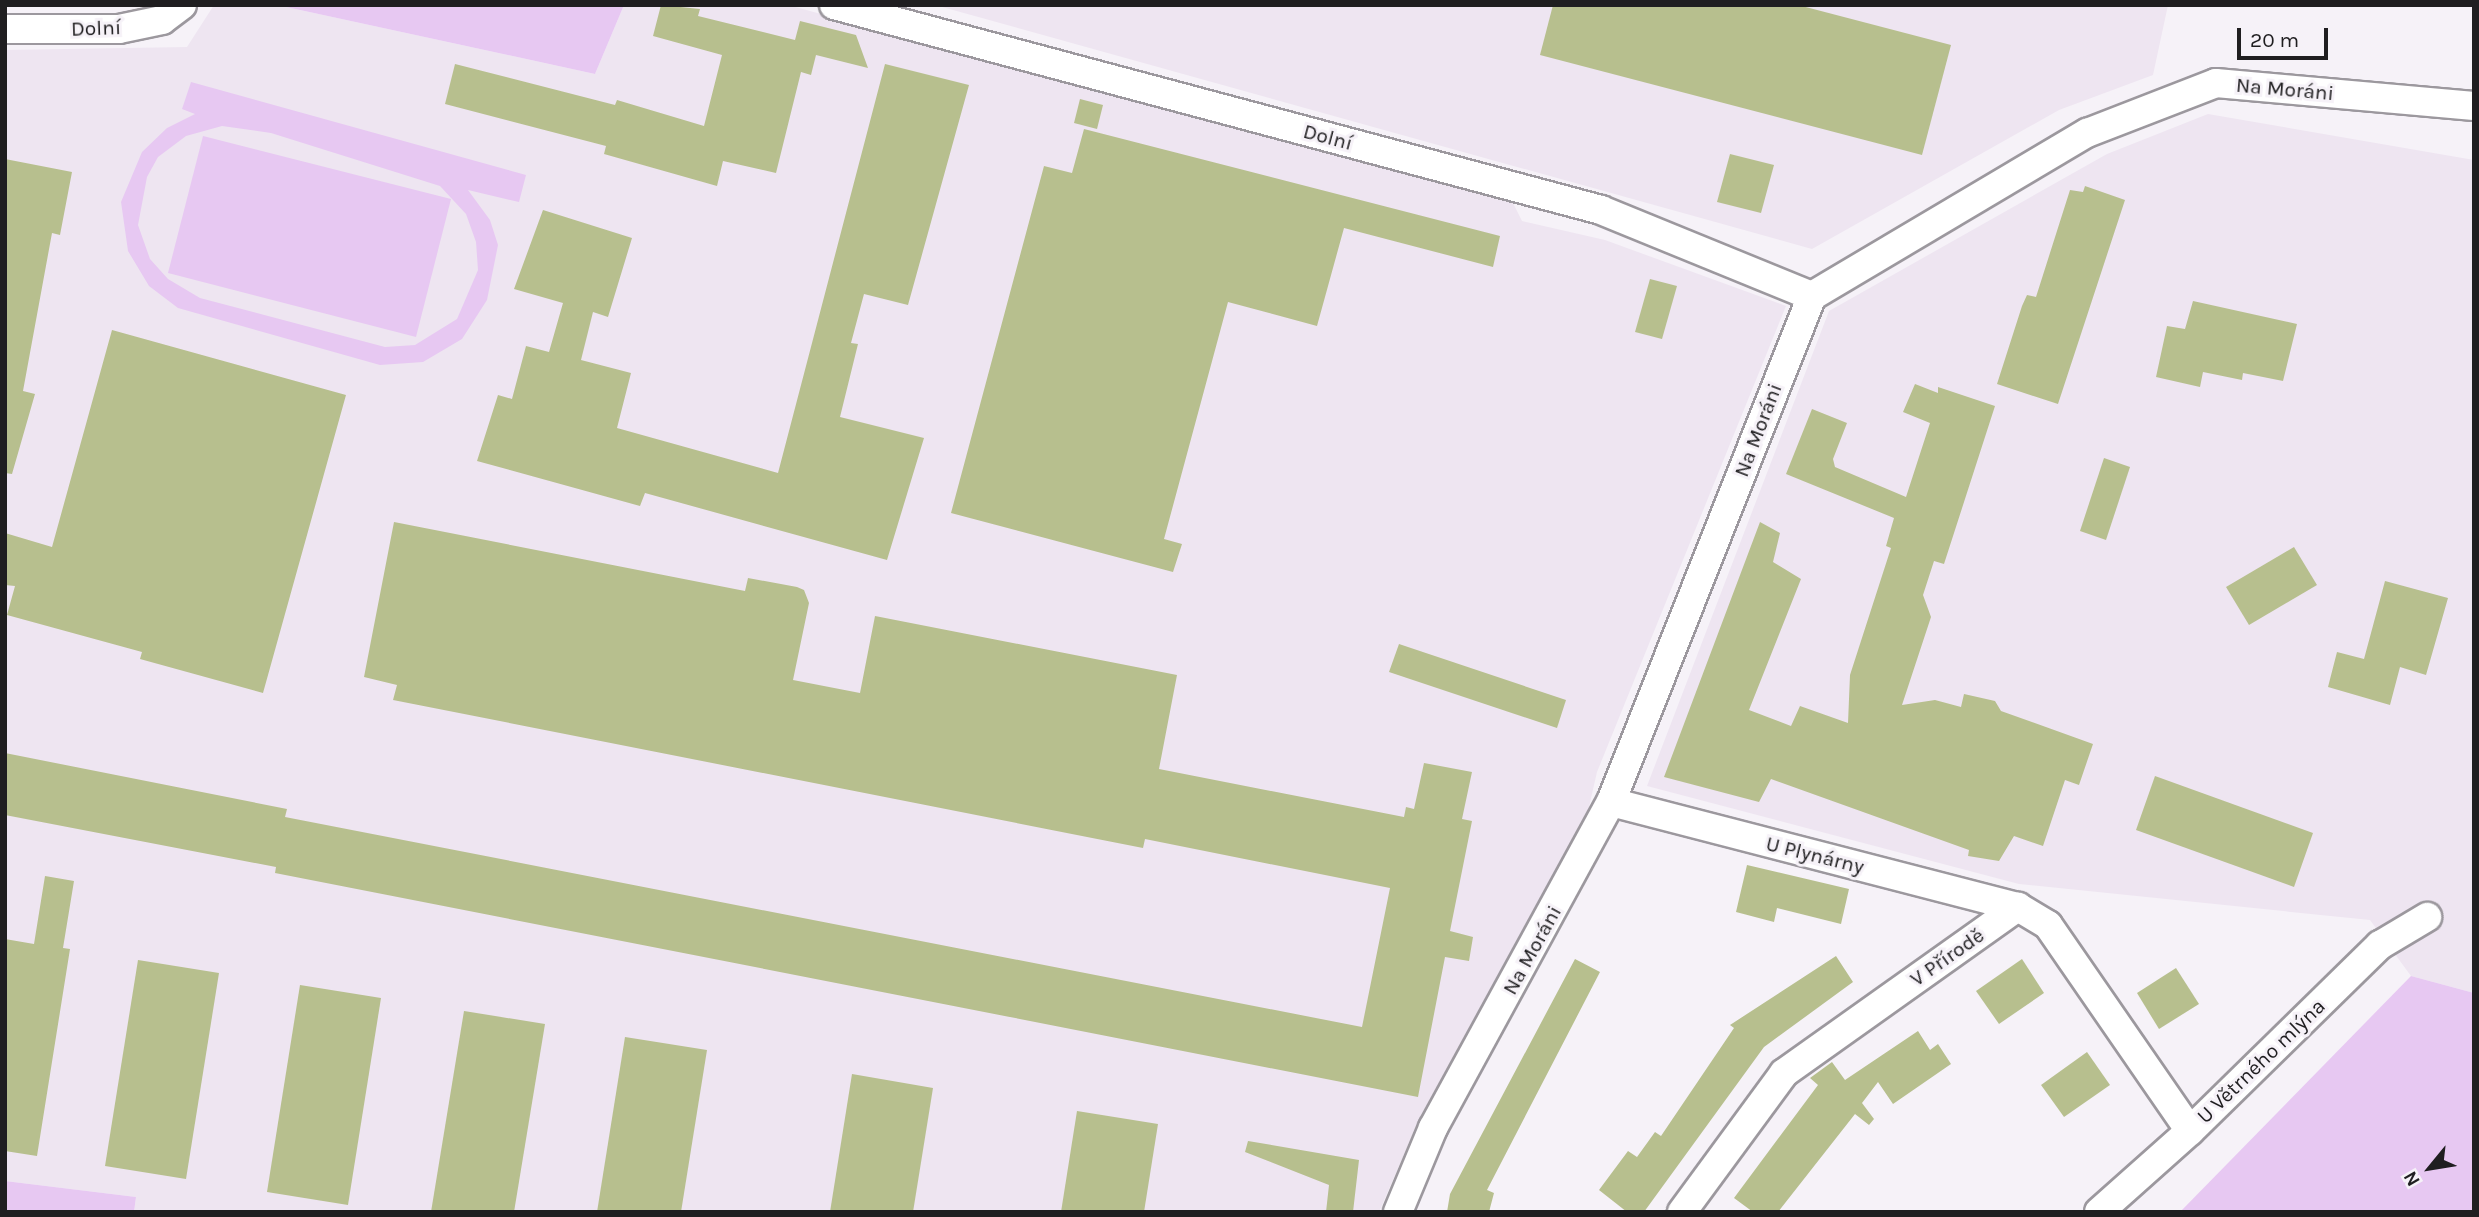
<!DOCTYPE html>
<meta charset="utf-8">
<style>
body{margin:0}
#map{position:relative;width:2479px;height:1217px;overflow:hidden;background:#f6f2f8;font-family:Karla,sans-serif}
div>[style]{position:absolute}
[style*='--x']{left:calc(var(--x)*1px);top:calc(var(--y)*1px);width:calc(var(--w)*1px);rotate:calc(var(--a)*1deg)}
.built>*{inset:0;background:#eee5f1}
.green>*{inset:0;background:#e7c8f2}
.building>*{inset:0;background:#b7bf8e}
.roads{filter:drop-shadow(2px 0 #9c989e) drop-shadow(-2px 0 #9c989e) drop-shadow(0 2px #9c989e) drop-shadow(0 -2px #9c989e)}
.street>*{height:28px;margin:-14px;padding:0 14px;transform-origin:14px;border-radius:14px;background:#fff}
span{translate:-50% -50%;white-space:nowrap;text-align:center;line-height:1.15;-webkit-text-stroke:6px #f6f2f8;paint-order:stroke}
.street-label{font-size:21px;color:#1f1e20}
.frame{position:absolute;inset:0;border:7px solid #1f1e20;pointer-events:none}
.north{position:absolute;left:2395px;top:1133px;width:70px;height:70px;-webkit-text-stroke:5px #f6f2f8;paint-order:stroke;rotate:240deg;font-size:19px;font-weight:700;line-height:28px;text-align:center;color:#1f1e20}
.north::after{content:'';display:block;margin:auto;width:24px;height:32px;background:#1f1e20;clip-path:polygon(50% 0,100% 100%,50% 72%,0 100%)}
.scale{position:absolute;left:2237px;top:28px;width:91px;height:32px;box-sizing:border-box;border:4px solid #1f1e20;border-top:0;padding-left:9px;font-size:21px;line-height:24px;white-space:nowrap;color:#1f1e20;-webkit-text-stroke:5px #f6f2f8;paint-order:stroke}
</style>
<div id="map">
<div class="built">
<div style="clip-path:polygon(214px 5px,277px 5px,595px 74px,624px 5px,788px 5px,1513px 203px,1522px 221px,1605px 240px,1786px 306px,1597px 772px,1586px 820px,1421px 1115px,1379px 1212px,134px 1212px,136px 1197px,5px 1181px,5px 50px,187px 47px)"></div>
<div style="clip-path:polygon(935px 5px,2168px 5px,2153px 75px,2059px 110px,1812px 249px)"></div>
<div style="clip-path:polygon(2208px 114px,2474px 160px,2474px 993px,2411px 976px,2370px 920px,2019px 884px,1647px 786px,1829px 311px,2107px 154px)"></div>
</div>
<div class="green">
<div style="clip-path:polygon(277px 5px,624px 5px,595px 74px)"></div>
<div style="clip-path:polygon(evenodd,191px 82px,526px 175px,519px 202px,468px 190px,490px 220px,498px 245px,487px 300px,462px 339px,423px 362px,380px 365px,178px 308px,149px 286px,128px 251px,121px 202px,142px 152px,167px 128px,195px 114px,182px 109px,191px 82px,222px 126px,271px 133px,440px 186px,466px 214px,476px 242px,478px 270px,457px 319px,415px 345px,385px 347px,200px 298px,168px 279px,150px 259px,138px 225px,147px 177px,158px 157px,186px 136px,222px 126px)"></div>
<div style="clip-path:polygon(203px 136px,451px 199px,416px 337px,168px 273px)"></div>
<div style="clip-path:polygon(2411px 976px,2474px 993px,2474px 1212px,2180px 1212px)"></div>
<div style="clip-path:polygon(5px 1181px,136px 1197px,134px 1212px,5px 1212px)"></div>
</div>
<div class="building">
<div style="clip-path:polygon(661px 5px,700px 9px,698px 16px,795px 40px,800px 21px,856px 35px,868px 68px,816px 55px,811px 75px,801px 72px,776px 173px,723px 161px,717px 186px,604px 154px,606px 146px,445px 104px,455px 64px,615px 105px,617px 100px,704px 126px,722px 55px,653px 36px)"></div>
<div style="clip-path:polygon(1553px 5px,1798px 5px,1951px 45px,1922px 155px,1540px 55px)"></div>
<div style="clip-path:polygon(885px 64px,969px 85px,908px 305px,864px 294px,851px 343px,858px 344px,840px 417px,924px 438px,887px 560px,645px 493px,640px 506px,477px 461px,498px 395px,512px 399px,526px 346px,549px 352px,563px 303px,514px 289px,543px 210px,632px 238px,608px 317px,593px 312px,581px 360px,631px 373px,617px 428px,778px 473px)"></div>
<div style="clip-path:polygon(1080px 99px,1103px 105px,1097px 129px,1074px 123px)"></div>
<div style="clip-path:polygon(1084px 129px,1500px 236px,1493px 267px,1344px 228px,1317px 326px,1228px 302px,1164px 539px,1182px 544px,1173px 572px,951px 513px,1044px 166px,1072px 173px)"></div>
<div style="clip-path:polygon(1730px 154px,1774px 165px,1761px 213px,1717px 202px)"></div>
<div style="clip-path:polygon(5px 159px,72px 172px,60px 235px,52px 233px,23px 391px,35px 394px,12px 474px,5px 473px)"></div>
<div style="clip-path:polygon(2085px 186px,2125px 200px,2058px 404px,1997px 384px,2022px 306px,2027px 295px,2036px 297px,2070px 190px,2083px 192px)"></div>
<div style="clip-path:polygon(1650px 279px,1677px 286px,1662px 339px,1635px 332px)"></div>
<div style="clip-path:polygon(2193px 301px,2297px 324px,2283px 381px,2243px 373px,2242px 380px,2203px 372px,2200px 387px,2156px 377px,2167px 326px,2185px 329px)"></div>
<div style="clip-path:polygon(112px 330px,346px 395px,263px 693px,140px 659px,142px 652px,7px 615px,15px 586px,5px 585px,5px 533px,52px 547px)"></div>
<div style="clip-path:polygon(1915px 384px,1938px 393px,1938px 387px,1995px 406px,1944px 564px,1934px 561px,1923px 595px,1931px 617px,1902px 705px,1935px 700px,1961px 707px,1964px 694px,1995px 701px,2001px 711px,2093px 744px,2079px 785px,2065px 780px,2043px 846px,2014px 836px,1999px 861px,1968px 856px,1969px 850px,1771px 779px,1759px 802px,1664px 777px,1760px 522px,1780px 533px,1773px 562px,1801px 579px,1749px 710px,1791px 726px,1800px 706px,1848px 723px,1850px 675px,1891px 548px,1886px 546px,1894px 518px,1786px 474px,1812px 409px,1847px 423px,1833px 459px,1835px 467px,1906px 497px,1930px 423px,1903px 412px)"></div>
<div style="clip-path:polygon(2104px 458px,2130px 467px,2106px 540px,2080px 531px)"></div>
<div style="clip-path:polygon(394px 522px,745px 591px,748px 578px,797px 587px,804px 590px,809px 603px,793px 680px,860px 693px,875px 616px,1177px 675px,1159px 769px,1404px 817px,1406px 807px,1414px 809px,1424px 763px,1472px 772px,1462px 819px,1472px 821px,1450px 931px,1473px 937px,1469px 961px,1445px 957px,1418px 1097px,275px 873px,276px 867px,5px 815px,5px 753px,287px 809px,285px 817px,1362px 1027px,1390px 888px,1145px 839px,1143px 848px,393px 700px,397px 685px,364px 677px)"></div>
<div style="clip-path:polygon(2294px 547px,2317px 585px,2249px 625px,2226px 587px)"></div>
<div style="clip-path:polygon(2385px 581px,2448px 598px,2426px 675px,2400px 667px,2390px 705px,2328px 687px,2337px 652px,2364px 659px)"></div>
<div style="clip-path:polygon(1399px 644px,1566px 700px,1557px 728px,1389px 672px)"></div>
<div style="clip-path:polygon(2155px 776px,2313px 833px,2294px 887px,2136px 830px)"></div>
<div style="clip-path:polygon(1747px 865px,1849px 889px,1841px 924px,1777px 908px,1774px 922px,1736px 912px)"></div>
<div style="clip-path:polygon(45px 876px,74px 881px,63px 948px,70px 949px,37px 1156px,5px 1151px,5px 939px,34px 944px)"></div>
<div style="clip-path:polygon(1836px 956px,1853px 982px,1764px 1047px,1644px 1212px,1627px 1212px,1599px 1190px,1628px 1151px,1637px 1157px,1655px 1132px,1661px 1136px,1734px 1028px,1730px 1025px)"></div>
<div style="clip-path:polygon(1575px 959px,1600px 972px,1487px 1190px,1494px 1193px,1489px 1212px,1447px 1212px,1450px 1194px)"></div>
<div style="clip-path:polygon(2022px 959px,2044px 993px,1999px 1024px,1976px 991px)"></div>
<div style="clip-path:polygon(138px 960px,219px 973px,186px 1179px,105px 1166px)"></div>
<div style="clip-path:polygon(2176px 968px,2199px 1004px,2159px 1029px,2137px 993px)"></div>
<div style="clip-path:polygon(300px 985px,381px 998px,348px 1205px,267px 1192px)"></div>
<div style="clip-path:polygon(464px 1011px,545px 1024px,514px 1212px,431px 1212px)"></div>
<div style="clip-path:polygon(1918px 1031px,1930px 1050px,1938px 1044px,1951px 1064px,1893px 1104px,1878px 1082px,1862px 1103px,1874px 1119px,1869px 1125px,1855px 1114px,1778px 1212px,1753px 1212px,1734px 1198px,1818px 1085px,1810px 1078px,1832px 1062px,1845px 1080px)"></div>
<div style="clip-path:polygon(625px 1037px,707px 1050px,681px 1212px,597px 1212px)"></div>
<div style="clip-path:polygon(2087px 1052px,2110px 1085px,2064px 1117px,2041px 1085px)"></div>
<div style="clip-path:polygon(852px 1074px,933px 1088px,913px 1212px,830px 1212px)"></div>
<div style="clip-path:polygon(1077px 1111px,1158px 1124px,1144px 1212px,1061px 1212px)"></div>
<div style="clip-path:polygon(1248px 1141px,1359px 1160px,1353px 1212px,1326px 1212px,1329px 1185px,1245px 1152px)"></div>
</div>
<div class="roads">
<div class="street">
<div style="--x:834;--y:5;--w:794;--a:14.96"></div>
<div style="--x:1601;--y:210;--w:228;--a:22.2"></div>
<div style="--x:5;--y:29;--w:114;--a:0"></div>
<div style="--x:119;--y:29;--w:44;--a:-11.8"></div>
<div style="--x:162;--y:20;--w:25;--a:-37"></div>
<div style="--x:1611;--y:802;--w:420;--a:14.5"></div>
<div style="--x:2018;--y:907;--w:35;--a:31"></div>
<div style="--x:2048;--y:925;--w:250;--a:55.4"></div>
<div style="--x:1398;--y:1212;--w:91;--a:-67.4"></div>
<div style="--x:1433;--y:1128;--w:371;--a:-61.4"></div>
<div style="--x:1611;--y:802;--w:544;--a:-68.34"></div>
<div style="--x:1812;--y:296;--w:320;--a:-30.7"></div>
<div style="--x:2087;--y:133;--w:138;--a:-21.2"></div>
<div style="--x:2216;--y:83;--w:259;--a:5.1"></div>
<div style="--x:1682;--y:1212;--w:172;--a:-53.7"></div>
<div style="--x:1784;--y:1073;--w:287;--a:-35.4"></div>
<div style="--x:2099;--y:1212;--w:122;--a:-41.7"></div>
<div style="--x:2190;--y:1131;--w:266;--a:-44.4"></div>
<div style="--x:2380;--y:945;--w:55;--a:-30.8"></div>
</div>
</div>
<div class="street-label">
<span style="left:96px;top:28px;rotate:-2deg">Dolní</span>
<span style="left:2285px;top:89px;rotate:5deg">Na Moráni</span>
<span style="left:1328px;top:137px;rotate:15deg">Dolní</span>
<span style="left:1758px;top:430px;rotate:-69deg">Na Moráni</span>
<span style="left:1815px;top:855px;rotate:14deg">U Plynárny</span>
<span style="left:1532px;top:950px;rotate:-61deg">Na Moráni</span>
<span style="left:1947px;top:957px;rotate:-35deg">V Přírodě</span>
<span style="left:2261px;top:1061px;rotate:-44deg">U Větrného mlýna</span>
</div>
<div class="frame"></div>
<div class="north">N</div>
<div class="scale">20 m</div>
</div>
